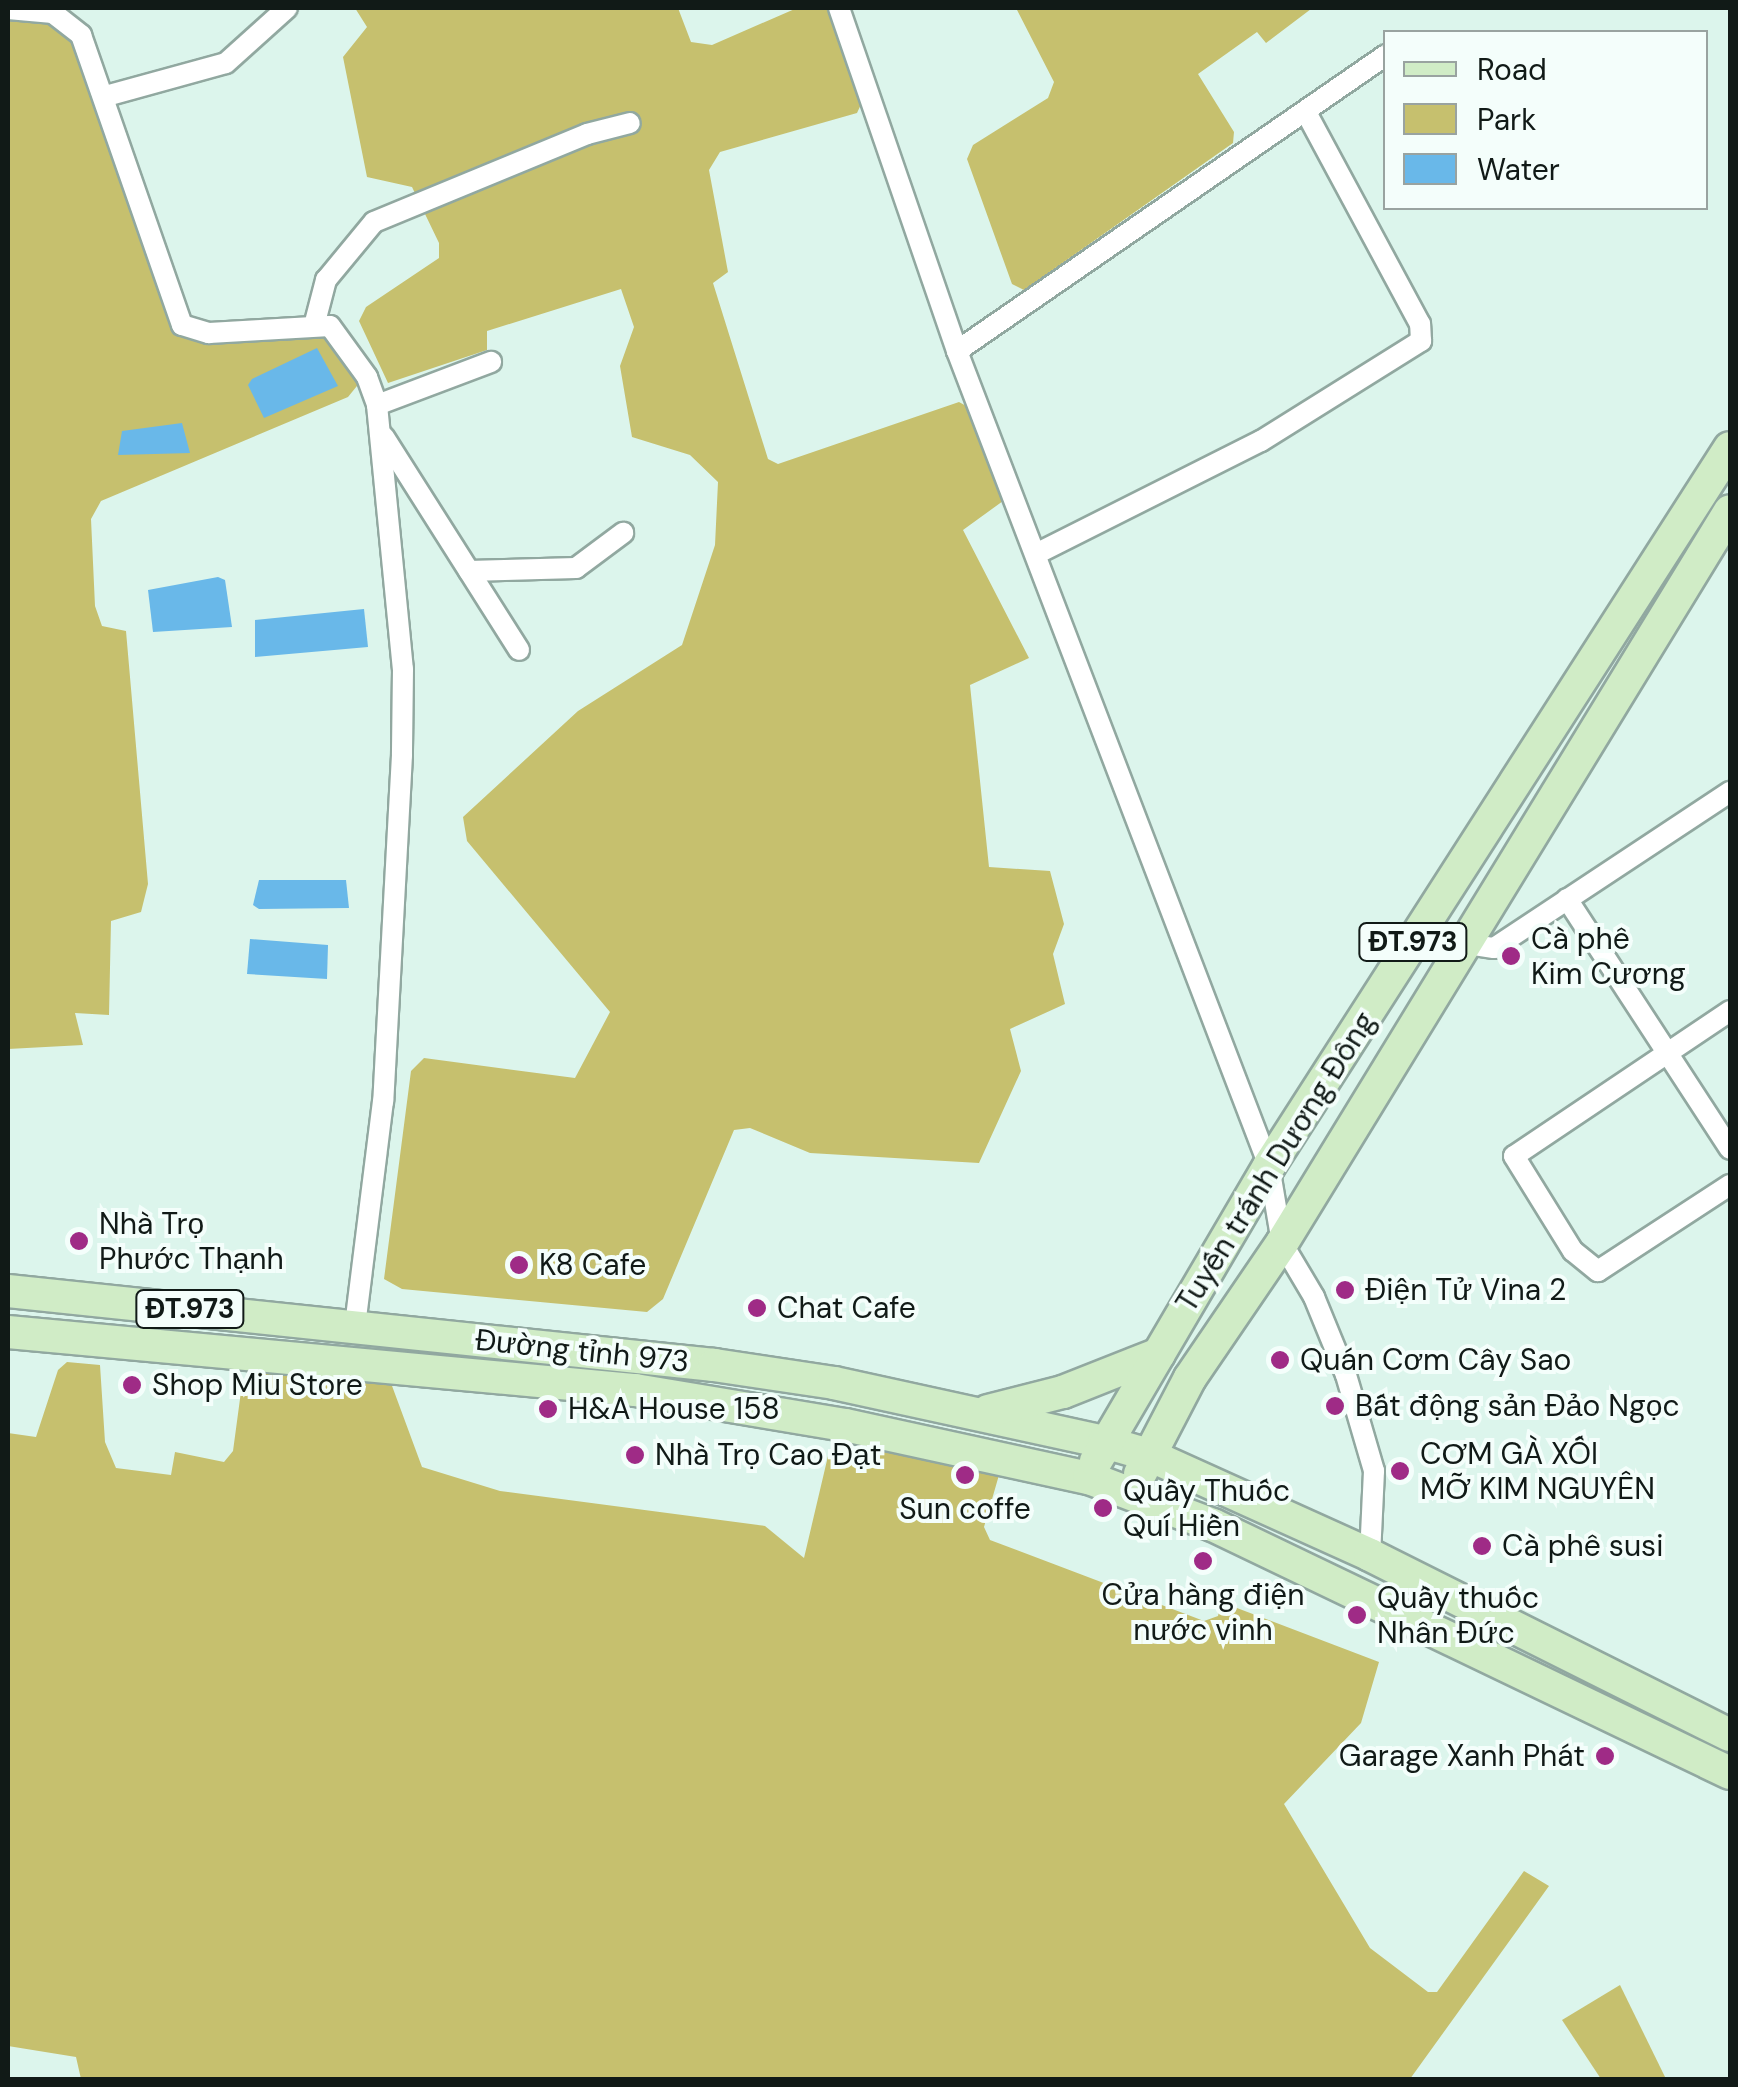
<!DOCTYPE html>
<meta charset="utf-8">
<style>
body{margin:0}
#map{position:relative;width:1738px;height:2087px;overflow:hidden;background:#dcf5ec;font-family:"DM Sans",sans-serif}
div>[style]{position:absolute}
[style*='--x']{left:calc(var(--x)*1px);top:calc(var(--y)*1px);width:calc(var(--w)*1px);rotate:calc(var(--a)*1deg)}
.green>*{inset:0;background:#c6c06e}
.water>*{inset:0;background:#69b8e9}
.roads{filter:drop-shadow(2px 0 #91a8a0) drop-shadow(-2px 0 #91a8a0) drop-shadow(0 2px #91a8a0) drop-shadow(0 -2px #91a8a0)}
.street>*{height:20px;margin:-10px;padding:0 10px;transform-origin:10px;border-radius:10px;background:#fff}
.primary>*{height:32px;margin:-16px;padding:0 16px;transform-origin:16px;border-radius:16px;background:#d0ecc6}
.dots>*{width:28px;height:28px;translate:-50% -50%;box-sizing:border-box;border:5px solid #f4fefb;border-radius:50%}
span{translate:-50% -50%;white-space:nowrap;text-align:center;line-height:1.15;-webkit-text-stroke:8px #f4fefb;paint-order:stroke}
.shield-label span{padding:2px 8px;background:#f4fefb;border:2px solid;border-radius:8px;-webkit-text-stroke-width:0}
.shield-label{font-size:28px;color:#111a17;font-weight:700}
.poi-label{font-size:30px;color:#111a17}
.left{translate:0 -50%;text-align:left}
.right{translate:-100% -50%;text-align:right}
.street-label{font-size:30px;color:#111a17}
.frame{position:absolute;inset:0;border:10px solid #111a17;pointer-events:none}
.legend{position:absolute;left:1383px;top:30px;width:325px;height:180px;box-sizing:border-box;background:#f4fefb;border:2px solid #99a3a0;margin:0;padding:12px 18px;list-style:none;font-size:30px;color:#111a17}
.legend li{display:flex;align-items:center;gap:20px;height:50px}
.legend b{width:50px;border:2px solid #99a3a0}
</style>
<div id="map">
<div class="green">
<div style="clip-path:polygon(355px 8px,678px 8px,691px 42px,712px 45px,797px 8px,832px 8px,863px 100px,857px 113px,720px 152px,709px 170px,728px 272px,713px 283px,768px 459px,778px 464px,959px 402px,968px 407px,1003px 501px,963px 530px,1029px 658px,970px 685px,989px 867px,1050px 871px,1064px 924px,1053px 954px,1065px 1004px,1010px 1029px,1021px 1071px,979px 1163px,810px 1153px,750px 1128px,734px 1130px,663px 1299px,647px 1312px,402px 1289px,384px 1279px,411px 1071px,424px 1058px,575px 1078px,610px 1012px,467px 841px,463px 817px,578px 711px,682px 645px,715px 545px,718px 482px,690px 455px,632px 437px,620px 366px,634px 327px,621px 289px,487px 331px,487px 350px,388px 383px,359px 321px,366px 307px,439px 258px,439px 243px,412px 187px,367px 177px,343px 57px,367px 27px)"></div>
<div style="clip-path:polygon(1016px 8px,1310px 8px,1311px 9px,1266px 43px,1257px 32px,1198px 74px,1234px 132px,1233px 143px,1024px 290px,1012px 284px,967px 159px,973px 145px,1048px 98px,1054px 82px)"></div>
<div style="clip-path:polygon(8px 16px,41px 18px,70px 33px,81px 50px,168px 321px,185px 336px,324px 332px,361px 381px,348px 397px,101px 501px,91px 519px,95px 606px,102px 626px,126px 631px,148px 884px,141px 912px,111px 921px,109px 1015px,75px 1013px,83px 1045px,8px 1049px)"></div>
<div style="clip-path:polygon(67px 1362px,100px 1365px,105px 1442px,116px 1468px,171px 1475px,175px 1452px,224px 1462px,233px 1451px,242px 1384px,255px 1366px,388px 1375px,422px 1467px,500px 1491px,765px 1526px,804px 1558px,828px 1456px,860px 1457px,869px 1444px,999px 1475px,984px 1527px,990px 1540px,1204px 1621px,1218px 1616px,1221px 1602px,1379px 1662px,1361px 1723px,1284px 1804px,1370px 1948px,1428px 1992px,1437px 1992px,1524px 1871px,1549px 1886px,1410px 2079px,81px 2079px,76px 2057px,8px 2046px,8px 1433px,36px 1437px,58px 1370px)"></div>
<div style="clip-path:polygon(1620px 1985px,1666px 2079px,1601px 2079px,1562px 2020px)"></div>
</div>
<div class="water">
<div style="clip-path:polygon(317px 348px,338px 386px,264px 418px,248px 385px,252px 379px)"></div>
<div style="clip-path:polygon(182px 423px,190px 453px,118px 455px,122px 431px)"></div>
<div style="clip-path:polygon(218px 577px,225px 580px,232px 627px,153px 632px,148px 590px)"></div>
<div style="clip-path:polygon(364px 609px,368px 647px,255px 657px,255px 620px)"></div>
<div style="clip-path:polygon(259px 880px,346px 880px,349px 908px,259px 909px,253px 905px)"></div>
<div style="clip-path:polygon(250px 939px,328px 945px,327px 979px,247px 974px)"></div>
</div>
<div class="roads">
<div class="street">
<div style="--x:839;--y:8;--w:363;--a:71"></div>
<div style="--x:957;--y:351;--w:873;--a:69.05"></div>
<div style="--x:1269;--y:1166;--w:78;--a:80.4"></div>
<div style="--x:1282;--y:1243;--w:63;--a:59.3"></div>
<div style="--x:1314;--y:1297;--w:84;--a:67.7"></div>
<div style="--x:1346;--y:1375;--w:100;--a:73.7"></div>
<div style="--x:1374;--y:1471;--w:84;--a:92.7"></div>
<div style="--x:8;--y:9;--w:45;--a:5.1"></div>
<div style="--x:53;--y:13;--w:36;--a:38"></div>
<div style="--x:81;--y:35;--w:307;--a:70.8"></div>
<div style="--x:182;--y:325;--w:28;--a:17"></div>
<div style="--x:209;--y:333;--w:121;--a:-3.3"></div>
<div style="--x:330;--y:326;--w:63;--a:54"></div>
<div style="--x:367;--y:377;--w:30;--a:70"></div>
<div style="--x:377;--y:405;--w:265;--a:84.4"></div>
<div style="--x:403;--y:669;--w:86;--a:90.7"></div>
<div style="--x:402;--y:755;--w:347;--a:93.1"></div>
<div style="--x:383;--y:1101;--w:226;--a:97.1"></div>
<div style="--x:106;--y:96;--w:124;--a:-15.4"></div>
<div style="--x:226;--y:63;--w:82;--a:-42"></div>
<div style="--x:314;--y:326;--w:48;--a:-75.4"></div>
<div style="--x:326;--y:280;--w:75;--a:-50.4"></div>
<div style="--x:374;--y:222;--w:230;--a:-22.4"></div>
<div style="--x:587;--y:134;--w:44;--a:-14.3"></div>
<div style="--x:957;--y:351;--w:521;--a:-34.6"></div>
<div style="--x:377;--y:405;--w:122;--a:-20.7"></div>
<div style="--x:384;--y:437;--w:252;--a:57.6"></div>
<div style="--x:1036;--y:554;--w:252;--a:-26.7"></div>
<div style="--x:1261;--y:441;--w:189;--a:-32"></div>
<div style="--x:1421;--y:341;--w:17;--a:-93"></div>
<div style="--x:1420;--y:324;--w:241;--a:-118.3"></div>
<div style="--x:469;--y:571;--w:107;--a:-1.6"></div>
<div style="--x:576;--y:568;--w:59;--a:-36.7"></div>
<div style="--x:1567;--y:899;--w:298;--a:56.9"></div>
<div style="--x:1468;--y:944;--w:26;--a:9"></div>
<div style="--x:1494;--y:948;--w:283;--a:-33.5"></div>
<div style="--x:1730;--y:1011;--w:260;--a:146.1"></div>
<div style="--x:1514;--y:1156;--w:112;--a:58.2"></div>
<div style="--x:1573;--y:1251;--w:32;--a:39"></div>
<div style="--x:1598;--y:1271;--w:158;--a:-33.1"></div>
</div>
<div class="primary">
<div style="--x:8;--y:1291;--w:710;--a:5.98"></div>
<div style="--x:714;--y:1365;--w:121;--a:8.5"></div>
<div style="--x:834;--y:1383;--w:276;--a:12.3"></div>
<div style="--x:1104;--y:1442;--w:47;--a:16.1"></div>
<div style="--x:1149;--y:1455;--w:243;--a:24.3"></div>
<div style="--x:1370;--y:1555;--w:402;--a:26.6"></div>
<div style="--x:8;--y:1332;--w:630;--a:5.29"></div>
<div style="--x:635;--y:1390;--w:213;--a:9.5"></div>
<div style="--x:845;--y:1425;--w:250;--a:12.3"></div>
<div style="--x:1089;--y:1478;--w:133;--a:20.8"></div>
<div style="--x:1213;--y:1525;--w:573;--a:25.63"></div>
<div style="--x:988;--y:1411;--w:77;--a:-14.2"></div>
<div style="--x:1063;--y:1392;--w:103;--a:-21.6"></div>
<div style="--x:1096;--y:1461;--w:342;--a:-59.6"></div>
<div style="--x:1269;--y:1166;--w:853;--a:-57.3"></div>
<div style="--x:1140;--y:1474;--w:108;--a:-62.5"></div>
<div style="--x:1190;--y:1378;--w:163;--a:-55.7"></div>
<div style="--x:1282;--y:1243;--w:858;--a:-58.53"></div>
</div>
</div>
<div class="dots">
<div style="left:1511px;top:956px;background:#9f2b86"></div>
<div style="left:79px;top:1241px;background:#9f2b86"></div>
<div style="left:519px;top:1265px;background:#9f2b86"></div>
<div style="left:1345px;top:1290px;background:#9f2b86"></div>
<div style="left:757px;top:1308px;background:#9f2b86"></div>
<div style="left:1280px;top:1360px;background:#9f2b86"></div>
<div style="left:132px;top:1385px;background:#9f2b86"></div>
<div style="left:1335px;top:1406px;background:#9f2b86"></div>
<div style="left:548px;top:1409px;background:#9f2b86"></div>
<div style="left:635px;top:1455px;background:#9f2b86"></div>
<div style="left:1400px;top:1471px;background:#9f2b86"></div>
<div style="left:965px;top:1475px;background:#9f2b86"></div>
<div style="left:1103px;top:1508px;background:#9f2b86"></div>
<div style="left:1482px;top:1546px;background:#9f2b86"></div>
<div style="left:1203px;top:1561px;background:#9f2b86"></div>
<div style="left:1357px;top:1615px;background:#9f2b86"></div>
<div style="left:1605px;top:1756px;background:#9f2b86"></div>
</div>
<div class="shield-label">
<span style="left:1413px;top:942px">ĐT.973</span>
<span style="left:190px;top:1309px">ĐT.973</span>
</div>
<div class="poi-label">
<span class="left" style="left:1531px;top:956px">Cà phê<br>Kim Cương</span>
<span class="left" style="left:99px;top:1241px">Nhà Trọ<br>Phước Thạnh</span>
<span class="left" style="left:539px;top:1265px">K8 Cafe</span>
<span class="left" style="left:1365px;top:1290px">Điện Tử Vina 2</span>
<span class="left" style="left:777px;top:1308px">Chat Cafe</span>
<span class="left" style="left:1300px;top:1360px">Quán Cơm Cây Sao</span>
<span class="left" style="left:152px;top:1385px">Shop Miu Store</span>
<span class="left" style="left:1355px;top:1406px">Bất động sản Đảo Ngọc</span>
<span class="left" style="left:568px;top:1409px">H&amp;A House 158</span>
<span class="left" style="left:1420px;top:1471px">CƠM GÀ XỐI<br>MỠ KIM NGUYÊN</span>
<span class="left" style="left:655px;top:1455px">Nhà Trọ Cao Đạt</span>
<span class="left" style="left:1123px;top:1508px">Quầy Thuốc<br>Quí Hiền</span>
<span style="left:965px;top:1509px">Sun coffe</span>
<span class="left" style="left:1502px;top:1546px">Cà phê susi</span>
<span style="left:1203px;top:1612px">Cửa hàng điện<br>nước vinh</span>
<span class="left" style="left:1377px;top:1615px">Quầy thuốc<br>Nhân Đức</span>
<span class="right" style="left:1585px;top:1756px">Garage Xanh Phát</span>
</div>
<div class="street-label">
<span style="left:1276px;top:1162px;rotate:-58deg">Tuyến tránh Dương Đông</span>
<span style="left:582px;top:1351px;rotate:6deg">Đường tỉnh 973</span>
</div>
<div class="frame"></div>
<ul class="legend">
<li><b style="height:12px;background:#d0ecc6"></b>Road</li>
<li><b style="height:28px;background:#c6c06e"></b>Park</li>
<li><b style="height:28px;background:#69b8e9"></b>Water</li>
</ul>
</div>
